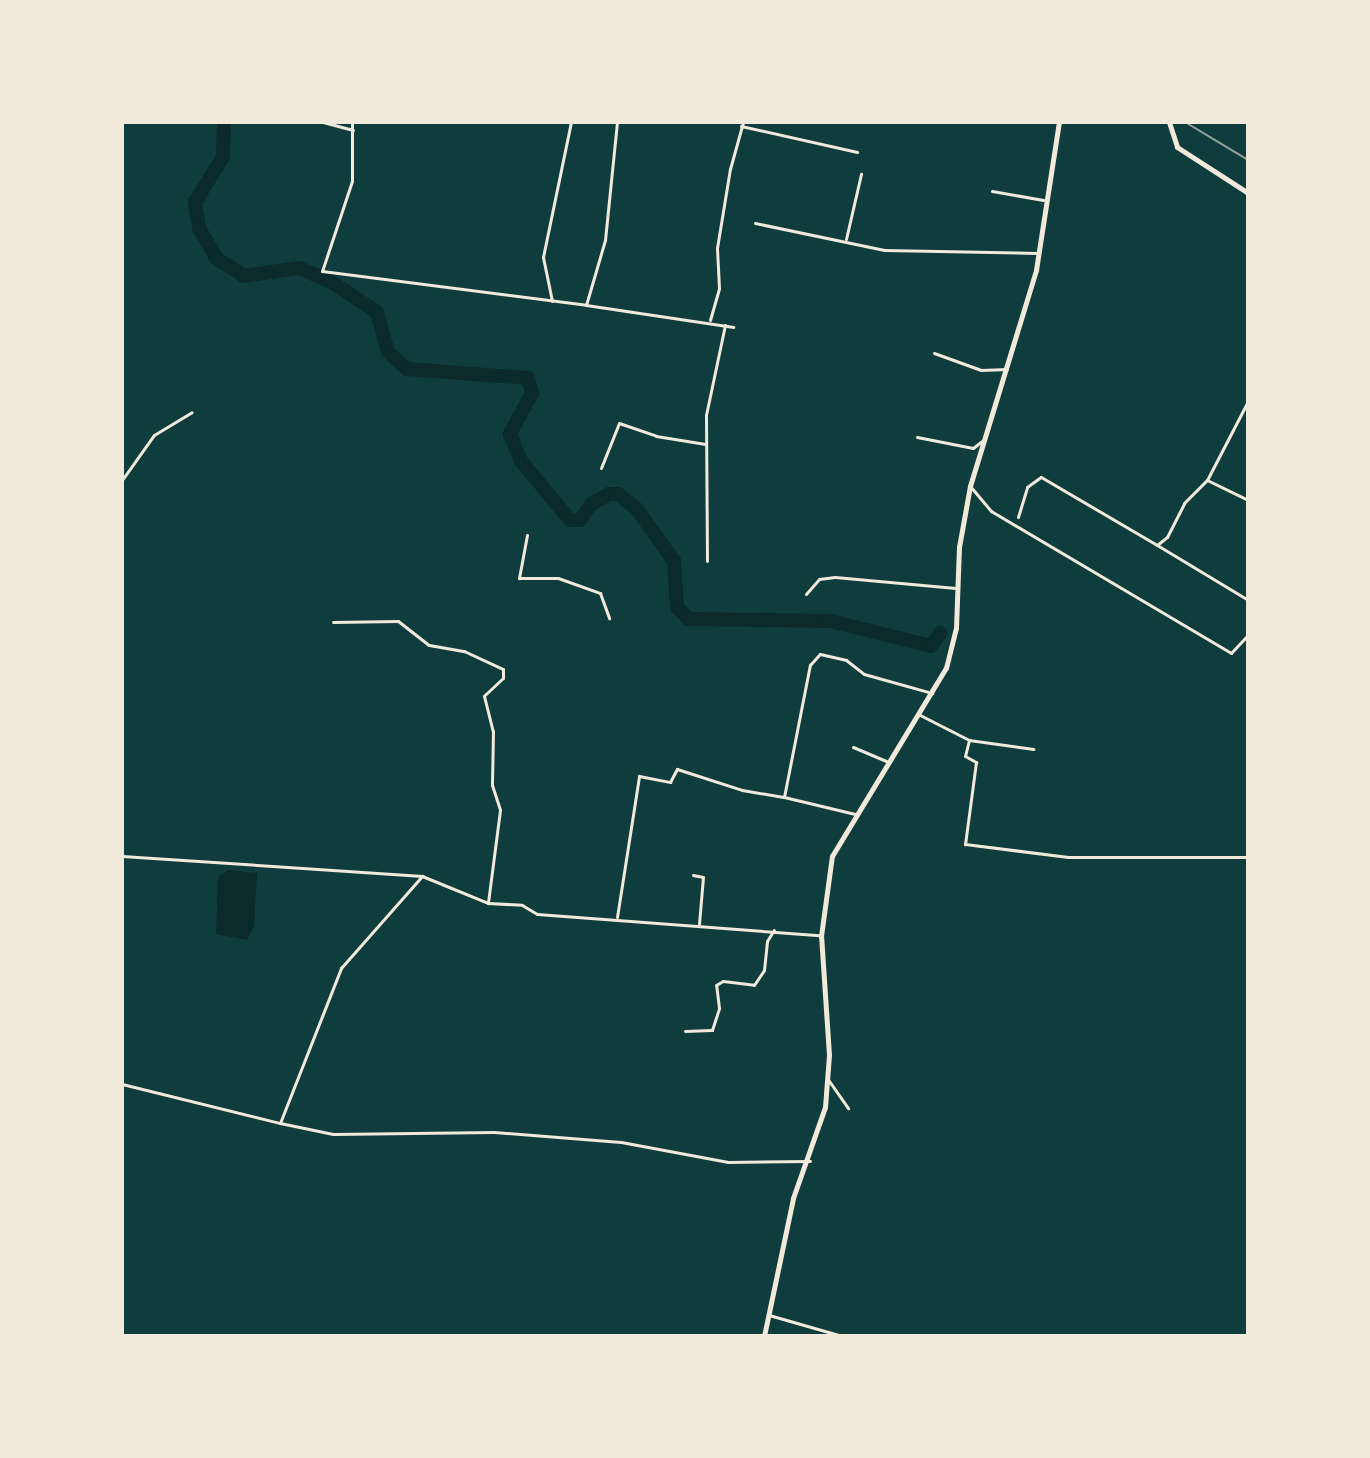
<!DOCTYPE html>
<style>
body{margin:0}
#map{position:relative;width:1370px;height:1458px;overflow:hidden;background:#0f3d3e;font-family:"Nunito Sans",sans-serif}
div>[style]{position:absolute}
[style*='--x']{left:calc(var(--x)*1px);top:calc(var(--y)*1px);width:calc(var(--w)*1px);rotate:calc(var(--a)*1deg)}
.water>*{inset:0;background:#0a2a2b}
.river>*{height:14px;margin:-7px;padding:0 7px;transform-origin:7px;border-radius:7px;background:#0a2a2b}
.minor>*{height:3px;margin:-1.5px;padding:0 1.5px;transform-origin:1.5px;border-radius:1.5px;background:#f1e9da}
.secondary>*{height:5px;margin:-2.5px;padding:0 2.5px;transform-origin:2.5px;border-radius:2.5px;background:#f1e9da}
.rail>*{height:2px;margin:-1px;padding:0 1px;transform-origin:1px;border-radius:1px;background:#97a49c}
span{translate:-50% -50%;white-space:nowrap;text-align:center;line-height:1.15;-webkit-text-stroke:7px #f1e9da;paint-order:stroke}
.frame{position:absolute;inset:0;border:124px solid #f1e9da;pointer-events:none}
</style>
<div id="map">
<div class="water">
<div style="clip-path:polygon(228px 870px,257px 873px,254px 927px,247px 940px,216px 934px,218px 877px)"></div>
</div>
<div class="river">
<div style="--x:224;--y:122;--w:35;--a:92"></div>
<div style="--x:223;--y:157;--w:53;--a:121.9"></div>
<div style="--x:195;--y:202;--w:26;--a:81"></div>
<div style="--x:199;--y:228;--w:34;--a:60"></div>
<div style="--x:216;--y:258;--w:33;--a:33"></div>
<div style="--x:244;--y:276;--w:56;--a:-8.3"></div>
<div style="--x:299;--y:268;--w:34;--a:23"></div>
<div style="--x:330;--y:281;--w:56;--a:33.4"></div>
<div style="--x:377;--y:312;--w:41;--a:74.6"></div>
<div style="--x:388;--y:352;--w:25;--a:42"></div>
<div style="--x:407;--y:369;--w:121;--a:4.3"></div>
<div style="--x:528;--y:378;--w:16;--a:75"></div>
<div style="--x:532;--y:393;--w:47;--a:118.2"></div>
<div style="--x:510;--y:434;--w:29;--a:68"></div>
<div style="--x:521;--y:461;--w:77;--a:50.3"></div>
<div style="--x:570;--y:520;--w:10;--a:0"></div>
<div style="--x:580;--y:520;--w:19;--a:-55"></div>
<div style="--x:591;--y:504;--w:21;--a:-29"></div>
<div style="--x:609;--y:494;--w:9;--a:0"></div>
<div style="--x:618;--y:494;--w:23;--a:38"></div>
<div style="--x:636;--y:508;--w:65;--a:54.4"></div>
<div style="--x:674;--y:561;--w:46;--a:86.3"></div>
<div style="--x:677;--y:607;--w:16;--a:47"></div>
<div style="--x:688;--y:619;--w:142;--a:0.8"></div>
<div style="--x:830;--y:621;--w:104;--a:13.9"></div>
<div style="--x:931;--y:646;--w:16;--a:-55"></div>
</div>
<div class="minor">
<div style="--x:323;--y:122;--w:31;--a:15"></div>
<div style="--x:352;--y:122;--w:59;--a:90"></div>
<div style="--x:352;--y:181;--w:95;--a:108.4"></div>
<div style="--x:322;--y:271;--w:266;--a:7.3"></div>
<div style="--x:586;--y:305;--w:68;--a:-73.7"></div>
<div style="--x:605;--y:240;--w:119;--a:-84.2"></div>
<div style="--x:741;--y:126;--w:119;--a:12.6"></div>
<div style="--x:992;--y:191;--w:52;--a:10"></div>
<div style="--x:755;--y:223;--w:132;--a:11.8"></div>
<div style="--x:884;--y:250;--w:153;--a:1.1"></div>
<div style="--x:846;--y:239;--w:67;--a:-77"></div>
<div style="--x:552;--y:301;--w:45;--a:-101.6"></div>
<div style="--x:543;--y:257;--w:138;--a:-78.3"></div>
<div style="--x:586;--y:305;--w:149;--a:8.5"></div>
<div style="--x:710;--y:320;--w:33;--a:-74"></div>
<div style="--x:719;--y:288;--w:40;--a:-92.9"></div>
<div style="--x:717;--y:248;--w:80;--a:-80.7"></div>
<div style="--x:730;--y:169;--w:49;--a:-74.5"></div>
<div style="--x:934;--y:353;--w:50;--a:19.9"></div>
<div style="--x:981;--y:370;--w:26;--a:-2"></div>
<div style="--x:1248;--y:401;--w:89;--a:117.4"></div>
<div style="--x:1207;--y:480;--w:46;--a:26"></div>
<div style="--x:917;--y:437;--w:57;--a:11.1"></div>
<div style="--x:973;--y:448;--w:11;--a:-38"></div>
<div style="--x:601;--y:468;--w:48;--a:-68.2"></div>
<div style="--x:619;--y:423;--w:39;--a:19"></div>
<div style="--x:656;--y:436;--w:50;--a:9.3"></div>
<div style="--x:122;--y:480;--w:55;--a:-54.6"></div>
<div style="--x:154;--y:435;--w:44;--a:-31.2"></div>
<div style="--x:970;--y:486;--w:33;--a:50"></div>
<div style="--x:991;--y:511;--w:279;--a:30.6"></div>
<div style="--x:1231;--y:653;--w:25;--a:-47"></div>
<div style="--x:1018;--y:517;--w:31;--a:-73"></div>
<div style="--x:1027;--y:487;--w:17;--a:-36"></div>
<div style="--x:1041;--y:477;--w:134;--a:30.4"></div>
<div style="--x:1157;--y:545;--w:13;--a:-39"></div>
<div style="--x:1167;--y:537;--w:38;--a:-63"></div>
<div style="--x:1184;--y:503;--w:33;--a:-45"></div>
<div style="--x:527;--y:535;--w:44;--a:100.5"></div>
<div style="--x:519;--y:578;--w:39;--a:0"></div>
<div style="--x:558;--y:578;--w:45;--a:19.7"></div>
<div style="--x:600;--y:593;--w:27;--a:70"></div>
<div style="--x:1157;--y:545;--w:106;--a:31.1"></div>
<div style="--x:707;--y:561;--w:146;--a:-90.4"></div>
<div style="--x:706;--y:415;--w:92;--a:-78.1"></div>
<div style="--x:806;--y:594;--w:20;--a:-49"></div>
<div style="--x:819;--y:579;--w:16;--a:-7"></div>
<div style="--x:835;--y:577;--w:121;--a:5.2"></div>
<div style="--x:333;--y:622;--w:65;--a:-0.9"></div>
<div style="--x:398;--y:621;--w:39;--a:38"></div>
<div style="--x:429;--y:645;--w:36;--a:10"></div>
<div style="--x:464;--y:651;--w:43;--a:24.8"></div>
<div style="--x:503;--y:669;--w:9;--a:90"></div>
<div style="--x:503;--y:678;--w:26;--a:137"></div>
<div style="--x:484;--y:696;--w:36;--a:76"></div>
<div style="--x:493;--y:731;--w:54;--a:91.1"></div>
<div style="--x:492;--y:785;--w:26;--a:72"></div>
<div style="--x:500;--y:810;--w:94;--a:97.4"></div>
<div style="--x:920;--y:715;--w:55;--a:27"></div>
<div style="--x:969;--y:740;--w:65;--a:8"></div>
<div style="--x:969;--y:740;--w:16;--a:104"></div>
<div style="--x:965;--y:756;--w:13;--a:29"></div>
<div style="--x:976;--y:762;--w:83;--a:97.6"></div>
<div style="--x:965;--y:844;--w:104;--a:7.2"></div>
<div style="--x:1068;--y:857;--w:180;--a:0"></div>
<div style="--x:853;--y:747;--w:39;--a:23"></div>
<div style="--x:855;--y:814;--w:73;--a:-166.5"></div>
<div style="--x:784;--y:797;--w:135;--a:-78.9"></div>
<div style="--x:810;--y:665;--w:15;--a:-48"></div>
<div style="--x:820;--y:654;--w:27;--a:13"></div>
<div style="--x:846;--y:660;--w:23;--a:38"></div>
<div style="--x:864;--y:674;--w:71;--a:15.6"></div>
<div style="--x:122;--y:856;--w:301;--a:3.8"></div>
<div style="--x:422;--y:876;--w:71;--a:22.2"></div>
<div style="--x:488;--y:903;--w:34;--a:3"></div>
<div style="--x:522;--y:905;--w:17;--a:31"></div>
<div style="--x:537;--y:914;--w:283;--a:4.3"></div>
<div style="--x:693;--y:875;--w:10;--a:11"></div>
<div style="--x:703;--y:877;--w:47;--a:94.9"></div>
<div style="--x:617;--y:917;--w:143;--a:-81.1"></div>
<div style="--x:639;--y:776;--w:32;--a:11"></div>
<div style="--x:670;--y:782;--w:15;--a:-62"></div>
<div style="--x:677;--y:769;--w:68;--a:17.9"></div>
<div style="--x:742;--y:790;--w:42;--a:9.7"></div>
<div style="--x:685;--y:1031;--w:27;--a:-2"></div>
<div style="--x:712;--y:1030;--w:23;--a:-72"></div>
<div style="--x:719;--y:1008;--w:23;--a:-97"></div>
<div style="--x:716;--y:985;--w:8;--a:-30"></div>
<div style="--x:723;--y:981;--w:31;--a:7"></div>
<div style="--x:754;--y:985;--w:18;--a:-56"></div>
<div style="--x:764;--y:970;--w:29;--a:-84"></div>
<div style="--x:767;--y:941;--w:13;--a:-58"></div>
<div style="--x:827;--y:1078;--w:37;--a:55"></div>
<div style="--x:122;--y:1084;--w:163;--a:13.9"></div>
<div style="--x:280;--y:1123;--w:167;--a:-68.5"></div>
<div style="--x:341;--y:968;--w:123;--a:-48.6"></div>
<div style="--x:280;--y:1123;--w:54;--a:11.7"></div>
<div style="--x:333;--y:1134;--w:161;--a:-0.7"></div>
<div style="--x:494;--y:1132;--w:127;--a:4.5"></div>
<div style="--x:621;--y:1142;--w:109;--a:10.6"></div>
<div style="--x:728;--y:1162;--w:82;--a:-0.7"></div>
<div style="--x:769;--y:1315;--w:76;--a:16"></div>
</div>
<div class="secondary">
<div style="--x:1169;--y:122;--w:26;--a:72"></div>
<div style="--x:1177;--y:147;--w:85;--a:32.9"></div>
<div style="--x:764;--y:1336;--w:141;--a:-78.1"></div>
<div style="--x:793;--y:1198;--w:96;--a:-70.6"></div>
<div style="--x:825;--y:1107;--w:52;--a:-85.6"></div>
<div style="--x:829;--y:1055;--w:119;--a:-93.8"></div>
<div style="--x:821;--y:936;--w:81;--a:-82.2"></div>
<div style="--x:832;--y:856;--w:220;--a:-58.8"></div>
<div style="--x:946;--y:668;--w:41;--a:-76"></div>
<div style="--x:956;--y:628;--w:81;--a:-87.9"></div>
<div style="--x:959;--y:547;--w:62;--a:-79.8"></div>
<div style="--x:970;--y:486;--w:226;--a:-73"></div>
<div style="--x:1036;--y:270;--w:150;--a:-81.2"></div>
</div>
<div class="rail">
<div style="--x:1185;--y:122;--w:74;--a:31.1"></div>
</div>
<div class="frame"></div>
</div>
